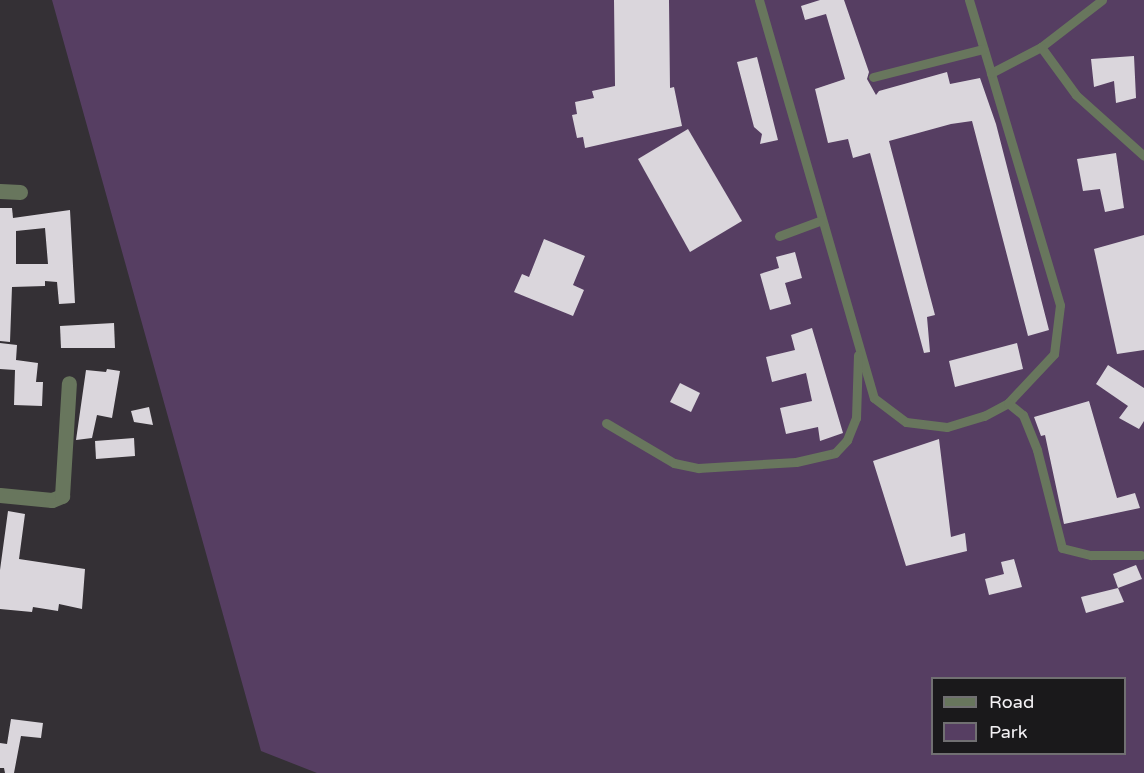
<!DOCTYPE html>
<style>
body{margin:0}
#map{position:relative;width:1144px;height:773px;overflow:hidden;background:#343035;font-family:"Varela Round",sans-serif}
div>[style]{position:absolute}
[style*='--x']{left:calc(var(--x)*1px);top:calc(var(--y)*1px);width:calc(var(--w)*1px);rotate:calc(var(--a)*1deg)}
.green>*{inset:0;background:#563e62}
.building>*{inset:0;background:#dad6dc}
.service>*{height:9px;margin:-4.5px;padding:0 4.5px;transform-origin:4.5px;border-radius:4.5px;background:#68765d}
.minor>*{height:15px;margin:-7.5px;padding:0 7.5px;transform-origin:7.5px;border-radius:7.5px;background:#68765d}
span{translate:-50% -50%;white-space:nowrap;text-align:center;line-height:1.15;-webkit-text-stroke:6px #1a191b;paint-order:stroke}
.legend{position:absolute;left:931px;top:677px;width:195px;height:78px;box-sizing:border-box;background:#1a191b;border:2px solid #717072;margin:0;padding:8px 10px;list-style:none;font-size:18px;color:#f4f2f5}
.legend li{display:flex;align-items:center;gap:12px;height:30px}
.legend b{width:30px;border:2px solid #717072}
</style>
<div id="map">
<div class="green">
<div style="clip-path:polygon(evenodd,52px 0,1144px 0,1144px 773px,317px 773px,261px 751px,52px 0,932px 678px,1124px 678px,1124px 754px,932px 754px,932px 678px)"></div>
</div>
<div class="building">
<div style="clip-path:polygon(614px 0,669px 0,670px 88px,674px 87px,682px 126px,585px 148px,583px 137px,577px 138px,572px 115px,577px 114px,575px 102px,594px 98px,592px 91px,615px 86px)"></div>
<div style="clip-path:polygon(820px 0,844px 0,869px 72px,867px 79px,876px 95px,879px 91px,947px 72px,950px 84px,980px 78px,996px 124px,1049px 330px,1028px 336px,972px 121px,951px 124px,889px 141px,935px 315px,927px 317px,930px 352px,924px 353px,870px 153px,853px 158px,848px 139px,828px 143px,815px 89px,845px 79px,826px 14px,805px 20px,801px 6px)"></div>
<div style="clip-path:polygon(1134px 56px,1136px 98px,1116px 103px,1114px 81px,1094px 87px,1091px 59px)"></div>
<div style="clip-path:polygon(757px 57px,778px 140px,760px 144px,762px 134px,754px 127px,737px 62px)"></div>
<div style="clip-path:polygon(688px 129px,742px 221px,690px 252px,638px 159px)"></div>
<div style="clip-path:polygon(1116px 153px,1124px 208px,1105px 212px,1100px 189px,1083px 191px,1077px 159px)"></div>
<div style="clip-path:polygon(evenodd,0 208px,12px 208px,13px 218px,70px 210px,75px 303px,59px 304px,57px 282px,45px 281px,45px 286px,12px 287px,10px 342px,0 341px,0 208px,45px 228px,48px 264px,16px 264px,16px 231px,45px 228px)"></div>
<div style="clip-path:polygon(1144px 235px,1144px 350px,1117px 354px,1094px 249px)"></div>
<div style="clip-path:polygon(544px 239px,585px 256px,573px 285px,584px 290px,573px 316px,514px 292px,522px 274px,529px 277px)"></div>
<div style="clip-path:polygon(795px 252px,802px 278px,785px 283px,791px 304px,770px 310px,760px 274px,779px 268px,776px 257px)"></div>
<div style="clip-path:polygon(114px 323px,115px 348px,61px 348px,60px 326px)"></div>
<div style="clip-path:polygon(812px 328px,843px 433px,820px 441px,818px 427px,786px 434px,780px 408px,812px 401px,806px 373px,772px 382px,766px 357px,795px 350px,791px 335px)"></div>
<div style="clip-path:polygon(0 343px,17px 345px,16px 360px,38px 363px,36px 382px,43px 382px,42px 406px,14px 405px,15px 370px,0 369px)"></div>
<div style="clip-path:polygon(1017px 343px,1023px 369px,955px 387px,949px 361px)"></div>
<div style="clip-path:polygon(1108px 365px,1144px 388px,1144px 421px,1139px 429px,1119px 418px,1128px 406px,1096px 384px)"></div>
<div style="clip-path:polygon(107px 369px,120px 371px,112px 418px,97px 415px,92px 438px,76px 440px,86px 370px,106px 372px)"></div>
<div style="clip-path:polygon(680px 383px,700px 393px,691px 412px,670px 402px)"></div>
<div style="clip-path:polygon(1089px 401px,1117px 498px,1135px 493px,1140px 508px,1064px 524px,1045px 435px,1041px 436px,1034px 417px)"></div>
<div style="clip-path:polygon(149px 407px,153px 425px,134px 422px,131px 411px)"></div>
<div style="clip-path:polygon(134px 438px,135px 456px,96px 459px,95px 441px)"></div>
<div style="clip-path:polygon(939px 439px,951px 537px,965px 533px,967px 551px,906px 566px,873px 461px)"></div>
<div style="clip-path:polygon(8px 511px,25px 514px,19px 559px,85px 569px,82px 609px,59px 604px,58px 611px,33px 607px,32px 612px,0 609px,0 570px)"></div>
<div style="clip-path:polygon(1014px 559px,1022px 587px,989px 595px,985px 579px,1004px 574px,1001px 562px)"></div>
<div style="clip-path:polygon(1136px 565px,1142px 579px,1118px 588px,1113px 574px)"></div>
<div style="clip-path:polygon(1118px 588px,1124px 602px,1086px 613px,1081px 597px)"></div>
<div style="clip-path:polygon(11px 719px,43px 723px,41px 738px,21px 736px,14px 773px,5px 773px,4px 768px,0 768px,0 743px,7px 744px)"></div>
</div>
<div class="service">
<div style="--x:759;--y:0;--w:414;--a:73.9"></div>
<div style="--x:874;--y:398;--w:40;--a:37"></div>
<div style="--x:906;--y:422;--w:41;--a:7"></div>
<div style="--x:947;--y:427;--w:39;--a:-17"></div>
<div style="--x:984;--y:416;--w:27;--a:-28"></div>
<div style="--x:1008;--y:403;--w:67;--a:-46.8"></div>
<div style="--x:1054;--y:354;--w:49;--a:-83"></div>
<div style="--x:1060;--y:305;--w:242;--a:-106.6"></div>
<div style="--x:969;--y:0;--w:76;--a:73.2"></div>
<div style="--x:991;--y:73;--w:56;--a:-27.5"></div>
<div style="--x:1041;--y:47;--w:77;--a:-37.6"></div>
<div style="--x:1041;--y:47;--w:59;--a:53.9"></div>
<div style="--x:1076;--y:95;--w:91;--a:41.9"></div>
<div style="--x:873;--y:77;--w:114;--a:-14.3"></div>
<div style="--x:779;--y:236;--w:46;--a:-20.4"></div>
<div style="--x:1008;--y:403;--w:19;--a:39"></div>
<div style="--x:1023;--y:415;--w:38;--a:68"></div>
<div style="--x:1037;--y:450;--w:101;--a:75.7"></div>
<div style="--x:1062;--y:548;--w:30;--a:14"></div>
<div style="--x:1091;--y:555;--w:50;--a:0"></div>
<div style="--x:606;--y:423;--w:79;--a:30.5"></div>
<div style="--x:674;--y:463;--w:25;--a:12"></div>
<div style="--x:698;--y:468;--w:98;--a:-3.5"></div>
<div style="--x:796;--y:462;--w:40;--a:-13"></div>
<div style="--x:835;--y:453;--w:18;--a:-47"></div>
<div style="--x:847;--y:440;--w:24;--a:-68"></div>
<div style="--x:856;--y:418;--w:63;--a:-88.2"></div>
</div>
<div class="minor">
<div style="--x:0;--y:191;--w:20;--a:3"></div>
<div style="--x:0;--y:495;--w:52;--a:5.5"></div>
<div style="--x:52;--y:500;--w:11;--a:-22"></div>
<div style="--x:62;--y:496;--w:113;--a:-86.5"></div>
</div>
<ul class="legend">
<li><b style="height:8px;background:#68765d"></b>Road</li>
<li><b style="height:16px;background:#563e62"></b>Park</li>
</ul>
</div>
